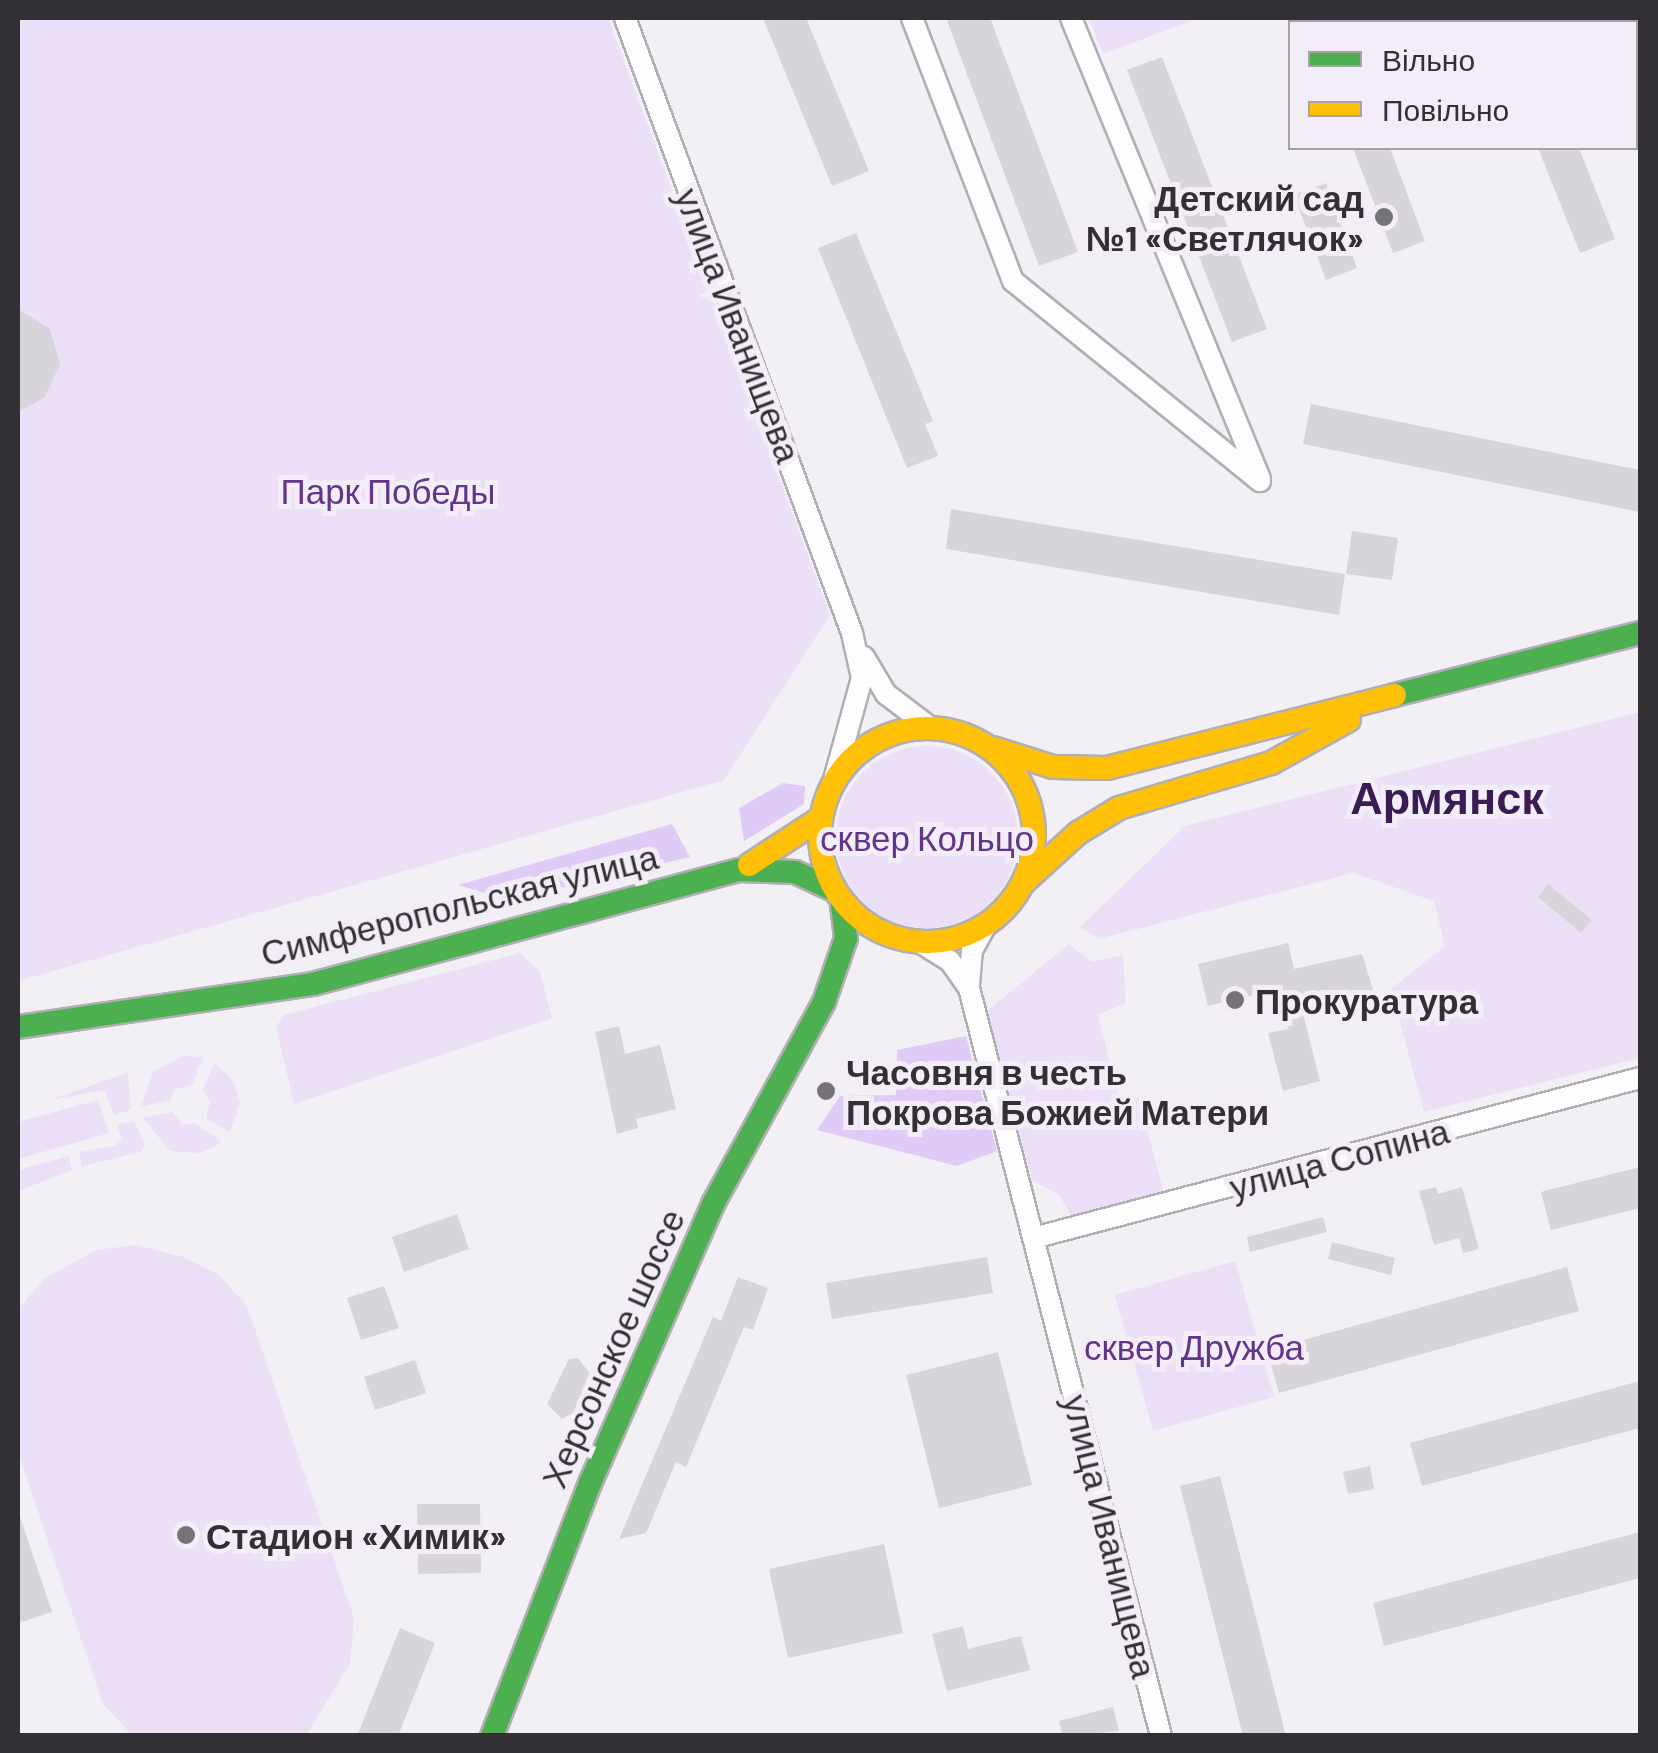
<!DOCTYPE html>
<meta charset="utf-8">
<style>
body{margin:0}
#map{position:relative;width:1658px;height:1753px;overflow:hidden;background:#f2eff5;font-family:Barlow,sans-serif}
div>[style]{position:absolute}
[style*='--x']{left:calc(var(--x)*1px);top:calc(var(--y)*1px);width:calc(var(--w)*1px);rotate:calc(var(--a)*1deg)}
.green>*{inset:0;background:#ebe0f8}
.round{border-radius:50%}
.forest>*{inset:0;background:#e0cbf6}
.building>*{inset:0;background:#d7d5d9}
.roads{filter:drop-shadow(2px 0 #b1afb4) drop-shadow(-2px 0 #b1afb4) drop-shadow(0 2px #b1afb4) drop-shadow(0 -2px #b1afb4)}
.street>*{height:20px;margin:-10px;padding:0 10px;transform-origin:10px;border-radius:10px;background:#fdfdfe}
.fast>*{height:22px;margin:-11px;padding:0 11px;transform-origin:11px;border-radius:11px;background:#4caf50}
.slow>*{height:22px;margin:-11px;padding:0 11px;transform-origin:11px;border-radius:11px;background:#ffc107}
.slow>.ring{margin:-11px;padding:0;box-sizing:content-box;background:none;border:22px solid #ffc107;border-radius:50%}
.dots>*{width:28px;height:28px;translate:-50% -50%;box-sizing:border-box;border:5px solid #f2edf7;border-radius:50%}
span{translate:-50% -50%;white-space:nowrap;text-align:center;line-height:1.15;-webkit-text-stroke:10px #f2edf7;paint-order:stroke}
.poi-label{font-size:35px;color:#323034;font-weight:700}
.right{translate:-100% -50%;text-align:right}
.left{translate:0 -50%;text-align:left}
.street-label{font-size:35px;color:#323034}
.park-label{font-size:35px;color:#63358a}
.district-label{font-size:45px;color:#3a1b53;font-weight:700}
.frame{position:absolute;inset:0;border:20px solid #323034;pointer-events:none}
.legend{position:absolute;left:1288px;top:20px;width:350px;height:130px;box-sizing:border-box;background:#f2edf7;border:2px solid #a5a1a9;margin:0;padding:12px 18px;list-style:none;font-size:30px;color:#323034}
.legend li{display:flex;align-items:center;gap:20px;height:50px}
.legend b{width:50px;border:2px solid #a5a1a9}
</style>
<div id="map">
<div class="green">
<div style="clip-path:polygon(18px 18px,608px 18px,830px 615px,724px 780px,18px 981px)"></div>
<div style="clip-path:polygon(1089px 18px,1199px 18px,1103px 54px)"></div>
<div style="clip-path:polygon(1640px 712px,1640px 1058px,1424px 1112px,1391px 989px,1445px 946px,1434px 901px,1353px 873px,1099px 939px,1080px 927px,1185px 826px)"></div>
<div class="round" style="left:836px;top:746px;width:182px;height:182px"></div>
<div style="clip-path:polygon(1069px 944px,1092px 962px,1123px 955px,1126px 1003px,1098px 1015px,1120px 1103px,1139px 1097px,1164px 1194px,1072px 1217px,1059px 1195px,1032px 1180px,987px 1011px)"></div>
<div style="clip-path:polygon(520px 953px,540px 972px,552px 1018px,294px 1104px,276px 1027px,284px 1015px)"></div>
<div style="clip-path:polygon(182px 1056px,203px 1057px,192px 1085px,176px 1089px,170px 1100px,141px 1107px,153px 1072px)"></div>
<div style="clip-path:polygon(214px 1063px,233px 1080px,240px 1103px,230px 1133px,206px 1118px,210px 1102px,203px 1090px)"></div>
<div style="clip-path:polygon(128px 1073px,131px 1110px,114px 1115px,104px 1090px,49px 1100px)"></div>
<div style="clip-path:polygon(98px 1100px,109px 1133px,18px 1159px,18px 1122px)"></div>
<div style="clip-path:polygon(172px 1112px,183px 1125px,194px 1123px,222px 1142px,201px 1153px,170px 1151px,143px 1118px)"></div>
<div style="clip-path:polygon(134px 1121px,145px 1145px,141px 1152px,82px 1166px,79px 1152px,114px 1146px,122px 1140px,117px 1125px)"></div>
<div style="clip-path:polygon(69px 1156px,72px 1170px,18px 1191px,18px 1173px,25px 1168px)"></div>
<div style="clip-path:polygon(136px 1245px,183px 1257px,219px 1275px,247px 1306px,354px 1618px,350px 1664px,306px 1735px,132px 1735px,103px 1704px,18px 1452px,18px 1309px,45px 1278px,96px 1250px)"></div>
<div style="clip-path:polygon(1235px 1261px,1274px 1397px,1153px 1431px,1115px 1295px)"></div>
</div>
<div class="forest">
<div style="clip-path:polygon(783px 783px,805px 786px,804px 804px,744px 841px,739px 808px)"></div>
<div style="clip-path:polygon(672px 824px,690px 857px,509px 900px,458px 885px)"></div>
<div style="clip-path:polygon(966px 1036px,997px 1151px,957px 1166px,817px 1130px,840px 1096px,896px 1095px,897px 1050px)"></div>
</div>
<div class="building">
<div style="clip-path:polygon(763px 18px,806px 18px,869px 171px,832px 186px)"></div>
<div style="clip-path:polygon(946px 18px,990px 18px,1078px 252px,1039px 266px)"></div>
<div style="clip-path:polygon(1162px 57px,1267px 329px,1232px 342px,1127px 70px)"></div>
<div style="clip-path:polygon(1353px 148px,1390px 148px,1425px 241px,1393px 253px)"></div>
<div style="clip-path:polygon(1538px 148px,1579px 148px,1615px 239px,1580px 253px)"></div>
<div style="clip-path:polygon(1326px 183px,1357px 268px,1326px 280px,1294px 195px)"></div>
<div style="clip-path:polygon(856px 233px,933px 421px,925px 424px,938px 456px,907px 468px,818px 248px)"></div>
<div style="clip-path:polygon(18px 309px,50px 329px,60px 364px,45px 397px,18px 412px)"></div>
<div style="clip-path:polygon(1311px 404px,1640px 470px,1640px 512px,1303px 444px)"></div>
<div style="clip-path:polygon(951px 509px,1345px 574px,1339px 615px,946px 549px)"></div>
<div style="clip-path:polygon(1352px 531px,1398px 538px,1392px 580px,1346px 574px)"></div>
<div style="clip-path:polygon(1548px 884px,1592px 920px,1581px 933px,1538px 897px)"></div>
<div style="clip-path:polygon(1288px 943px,1294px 969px,1362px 954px,1375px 996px,1303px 1013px,1320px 1081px,1283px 1091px,1268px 1033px,1288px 1029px,1278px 989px,1208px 1006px,1198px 964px)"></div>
<div style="clip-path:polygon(619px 1026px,625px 1054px,660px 1045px,676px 1109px,636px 1119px,638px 1128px,617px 1134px,595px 1032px)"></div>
<div style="clip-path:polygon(1640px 1167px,1640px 1208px,1551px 1230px,1541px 1192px)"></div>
<div style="clip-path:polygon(1436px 1187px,1438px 1194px,1462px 1187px,1479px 1249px,1463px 1253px,1459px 1238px,1434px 1245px,1419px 1191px)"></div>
<div style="clip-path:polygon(457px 1214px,469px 1249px,404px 1272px,392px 1237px)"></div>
<div style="clip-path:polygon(1323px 1217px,1327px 1232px,1250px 1252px,1247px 1237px)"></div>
<div style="clip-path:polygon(1332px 1242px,1395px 1258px,1391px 1275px,1328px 1259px)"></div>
<div style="clip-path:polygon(987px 1257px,993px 1293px,832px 1319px,826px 1283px)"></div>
<div style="clip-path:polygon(1567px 1267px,1579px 1311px,1279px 1393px,1267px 1350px)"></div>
<div style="clip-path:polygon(738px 1277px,768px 1288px,753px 1330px,744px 1327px,686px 1467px,676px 1462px,646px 1533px,619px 1539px,713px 1317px,721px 1321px)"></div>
<div style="clip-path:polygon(384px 1286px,399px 1328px,361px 1340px,347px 1298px)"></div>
<div style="clip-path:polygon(998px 1352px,1032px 1485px,939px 1508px,906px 1375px)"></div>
<div style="clip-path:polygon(578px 1358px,590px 1374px,573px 1413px,562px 1419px,547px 1404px,569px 1359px)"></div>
<div style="clip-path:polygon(415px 1360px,426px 1393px,375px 1410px,364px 1377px)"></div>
<div style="clip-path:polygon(1640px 1381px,1640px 1428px,1422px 1486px,1410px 1443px)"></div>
<div style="clip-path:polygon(1370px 1466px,1374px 1489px,1348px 1494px,1343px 1472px)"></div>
<div style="clip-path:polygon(1220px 1476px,1286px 1736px,1243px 1736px,1180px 1486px)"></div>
<div style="clip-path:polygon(417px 1504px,480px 1504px,481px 1573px,418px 1574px)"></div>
<div style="clip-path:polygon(18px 1511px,52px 1612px,18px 1623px)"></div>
<div style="clip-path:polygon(1640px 1532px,1640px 1578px,1384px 1646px,1373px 1603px)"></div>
<div style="clip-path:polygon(884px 1544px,903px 1633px,788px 1658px,769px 1569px)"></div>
<div style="clip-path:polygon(963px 1626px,968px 1649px,1021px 1636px,1030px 1670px,947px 1691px,932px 1634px)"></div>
<div style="clip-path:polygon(400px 1628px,435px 1643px,398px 1736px,357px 1736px)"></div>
<div style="clip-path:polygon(1113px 1707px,1119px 1731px,1063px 1736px,1059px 1721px)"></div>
</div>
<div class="roads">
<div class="street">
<div style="--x:625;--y:18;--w:656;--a:69.74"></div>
<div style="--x:852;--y:633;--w:46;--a:77.5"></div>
<div style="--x:862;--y:678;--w:109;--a:105.4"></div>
<div style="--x:912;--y:18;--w:282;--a:69"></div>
<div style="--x:1013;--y:281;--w:318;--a:39"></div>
<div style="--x:1071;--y:18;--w:498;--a:67.7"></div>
<div style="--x:864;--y:657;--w:43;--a:59.3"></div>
<div style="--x:886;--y:694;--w:56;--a:37.1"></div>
<div style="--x:986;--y:925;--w:29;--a:119"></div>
<div style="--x:972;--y:950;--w:38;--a:95"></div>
<div style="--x:969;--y:988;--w:772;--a:75.6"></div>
<div style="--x:921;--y:943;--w:34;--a:32"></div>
<div style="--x:950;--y:961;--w:33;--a:55"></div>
<div style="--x:1037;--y:1237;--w:624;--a:-14.77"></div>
</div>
<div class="fast">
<div style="--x:1395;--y:695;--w:253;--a:-14.2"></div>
<div style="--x:18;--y:1027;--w:298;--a:-8.3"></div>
<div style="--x:313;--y:984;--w:441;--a:-15"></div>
<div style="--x:739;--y:870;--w:56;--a:2"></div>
<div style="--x:795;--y:872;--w:45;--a:24.9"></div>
<div style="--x:492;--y:1736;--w:274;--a:-68.8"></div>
<div style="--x:591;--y:1481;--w:303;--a:-66.2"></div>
<div style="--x:713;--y:1204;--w:230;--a:-61.2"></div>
<div style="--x:824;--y:1002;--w:68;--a:-71"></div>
<div style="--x:846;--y:938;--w:38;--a:-97"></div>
</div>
<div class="slow">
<div class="ring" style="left:820px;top:728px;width:192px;height:192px"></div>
<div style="--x:993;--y:748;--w:63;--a:17.6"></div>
<div style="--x:1053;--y:767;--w:54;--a:1.1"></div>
<div style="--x:1107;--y:768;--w:297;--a:-14.2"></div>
<div style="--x:749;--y:865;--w:86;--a:-33.1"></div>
<div style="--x:1024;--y:882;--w:73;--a:-42.2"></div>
<div style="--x:1078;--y:833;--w:48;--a:-31.4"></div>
<div style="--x:1119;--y:808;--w:159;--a:-16.5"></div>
<div style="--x:1271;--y:763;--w:89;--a:-28.9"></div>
</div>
</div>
<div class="dots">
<div style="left:1384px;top:217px;background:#757378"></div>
<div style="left:1235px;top:1000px;background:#757378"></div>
<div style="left:826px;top:1091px;background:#757378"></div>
<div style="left:186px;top:1535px;background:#757378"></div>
</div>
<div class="poi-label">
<span class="right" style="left:1364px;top:217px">Детский сад<br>№1 «Светлячок»</span>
<span class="left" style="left:1255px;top:1000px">Прокуратура</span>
<span class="left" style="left:846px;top:1091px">Часовня в честь<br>Покрова Божией Матери</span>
<span class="left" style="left:206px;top:1535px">Стадион «Химик»</span>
</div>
<div class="street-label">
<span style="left:739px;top:325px;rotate:69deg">улица Иванищева</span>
<span style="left:459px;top:904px;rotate:-14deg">Симферопольская улица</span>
<span style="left:1339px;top:1158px;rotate:-15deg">улица Сопина</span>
<span style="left:612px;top:1348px;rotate:-66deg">Херсонское шоссе</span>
<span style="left:1111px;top:1536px;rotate:76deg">улица Иванищева</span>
</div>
<div class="park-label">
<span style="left:388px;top:490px">Парк Победы</span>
<span style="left:927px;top:837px">сквер Кольцо</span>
<span style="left:1194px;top:1346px">сквер Дружба</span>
</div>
<div class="district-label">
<span style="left:1447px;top:797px">Армянск</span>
</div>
<div class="frame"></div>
<ul class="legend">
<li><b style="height:12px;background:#4caf50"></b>Вільно</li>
<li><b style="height:12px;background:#ffc107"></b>Повільно</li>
</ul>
</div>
